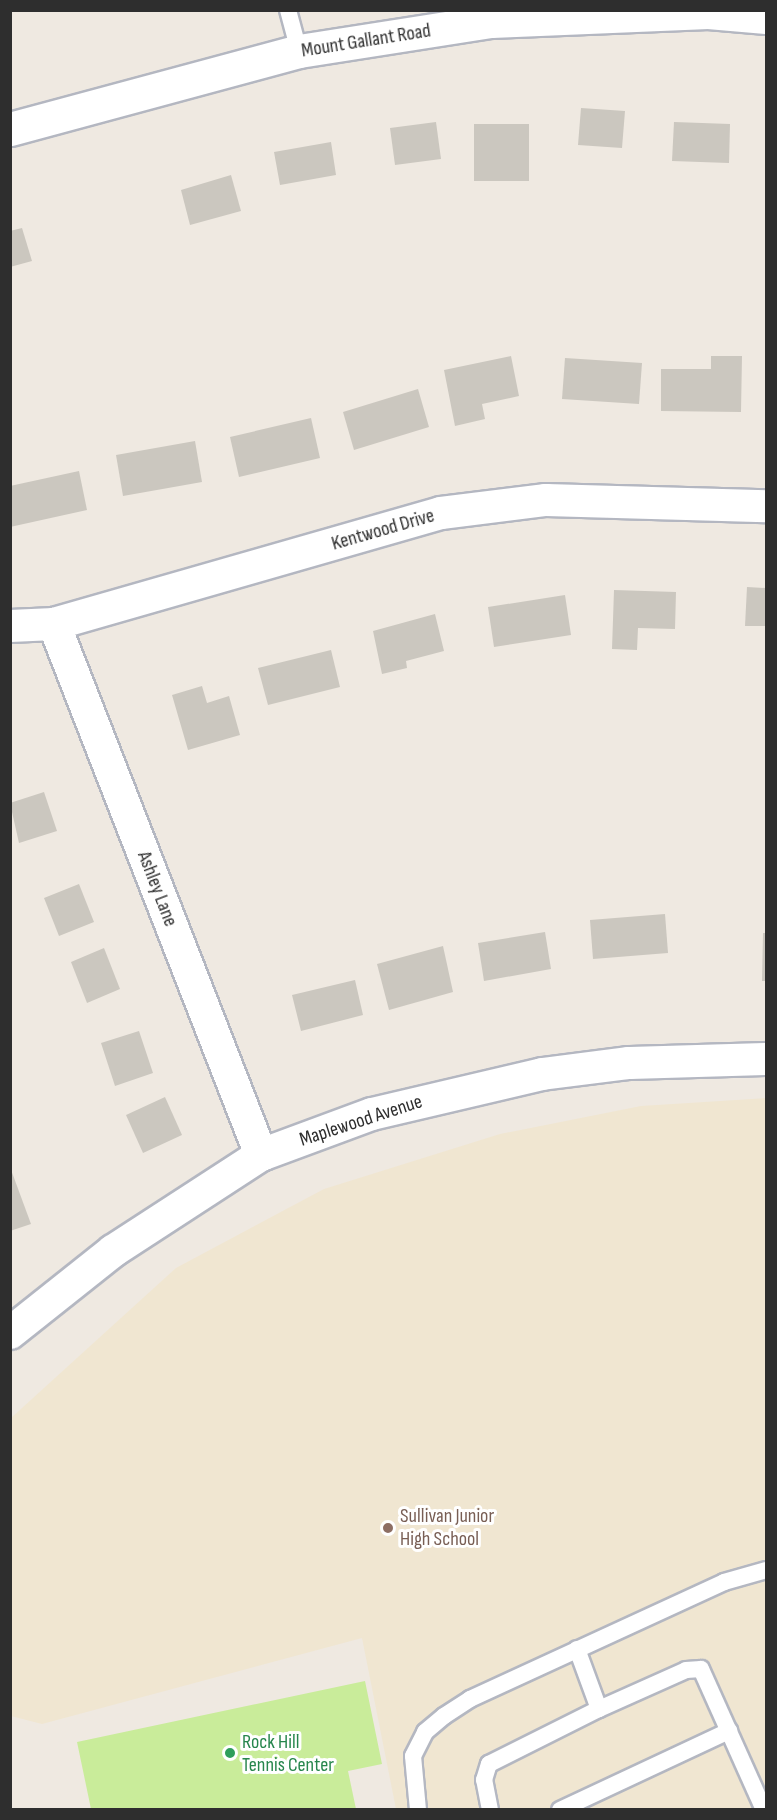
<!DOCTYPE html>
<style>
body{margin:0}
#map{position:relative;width:777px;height:1820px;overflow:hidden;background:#efe9e1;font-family:"Sofia Sans Condensed",sans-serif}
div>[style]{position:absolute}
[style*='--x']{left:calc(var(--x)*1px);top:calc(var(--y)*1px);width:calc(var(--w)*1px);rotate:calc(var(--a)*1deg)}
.education>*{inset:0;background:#f0e6d1}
.pitch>*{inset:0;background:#c9ec9a}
.building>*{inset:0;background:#cbc7bf}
.roads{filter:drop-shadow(2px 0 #b4b7c1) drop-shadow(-2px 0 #b4b7c1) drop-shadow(0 2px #b4b7c1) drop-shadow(0 -2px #b4b7c1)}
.service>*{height:16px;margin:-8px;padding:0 8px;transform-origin:8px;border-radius:8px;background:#fff}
.minor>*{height:32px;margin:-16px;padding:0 16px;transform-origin:16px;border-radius:16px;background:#fff}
.tertiary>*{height:33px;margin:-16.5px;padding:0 16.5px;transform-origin:16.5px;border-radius:16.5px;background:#fff}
.dots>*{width:16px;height:16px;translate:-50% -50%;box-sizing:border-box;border:3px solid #fff;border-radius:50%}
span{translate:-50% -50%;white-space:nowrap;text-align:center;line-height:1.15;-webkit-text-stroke:6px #fff;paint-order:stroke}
.street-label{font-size:20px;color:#2e2e2e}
.education-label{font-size:20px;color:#785e54}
.left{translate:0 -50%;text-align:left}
.leisure-label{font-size:20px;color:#27864d}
.frame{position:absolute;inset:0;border:12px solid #2e2e2e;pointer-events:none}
</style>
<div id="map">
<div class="education">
<div style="clip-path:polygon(766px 1098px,766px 1809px,396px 1809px,362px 1638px,42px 1724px,11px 1716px,11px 1418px,176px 1268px,324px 1189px,500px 1134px,641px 1106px)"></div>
</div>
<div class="pitch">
<div style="clip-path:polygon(365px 1681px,382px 1764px,348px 1771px,356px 1809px,91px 1809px,77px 1742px)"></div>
</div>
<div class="building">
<div style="clip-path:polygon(581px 108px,625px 111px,622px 148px,578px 145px)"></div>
<div style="clip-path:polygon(436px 122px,441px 159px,395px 165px,390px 128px)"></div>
<div style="clip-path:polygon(674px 122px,730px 124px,729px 163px,672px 161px)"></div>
<div style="clip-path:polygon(474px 124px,529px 124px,529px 181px,474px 181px)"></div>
<div style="clip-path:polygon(331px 142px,336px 175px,280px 185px,274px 152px)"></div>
<div style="clip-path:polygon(231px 175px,241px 211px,190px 225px,181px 190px)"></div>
<div style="clip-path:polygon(22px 228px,32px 261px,10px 267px,10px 231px)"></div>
<div style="clip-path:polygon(511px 356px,519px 396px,482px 404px,485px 419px,455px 426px,444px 370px)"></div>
<div style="clip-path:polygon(711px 356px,742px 356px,741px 412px,661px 411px,661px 369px,711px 369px)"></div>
<div style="clip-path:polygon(565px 358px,642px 363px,639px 404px,562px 399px)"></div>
<div style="clip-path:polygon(418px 389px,429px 427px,354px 450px,343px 412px)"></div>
<div style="clip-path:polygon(311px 418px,320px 458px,239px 477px,230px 437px)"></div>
<div style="clip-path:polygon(195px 441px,202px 482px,123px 496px,116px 455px)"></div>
<div style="clip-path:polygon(79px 471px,87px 510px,10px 527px,10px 486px)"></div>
<div style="clip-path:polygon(747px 587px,766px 588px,766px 626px,745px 626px)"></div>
<div style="clip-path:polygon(614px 590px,676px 592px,675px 629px,638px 628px,637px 650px,612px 649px)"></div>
<div style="clip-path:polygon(565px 595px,571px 635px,494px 647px,488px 607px)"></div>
<div style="clip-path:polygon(435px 614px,444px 651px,406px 661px,407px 668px,382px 674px,373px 631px)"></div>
<div style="clip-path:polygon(331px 650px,340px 687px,268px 705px,258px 668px)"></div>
<div style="clip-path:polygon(202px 686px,207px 703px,229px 696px,240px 735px,188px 750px,172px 695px)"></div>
<div style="clip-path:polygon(44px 792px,57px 831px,19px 843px,10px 803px)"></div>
<div style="clip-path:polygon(79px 884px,94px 922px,59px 936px,44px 898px)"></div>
<div style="clip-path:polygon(665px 914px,668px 953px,593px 959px,590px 920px)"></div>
<div style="clip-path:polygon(545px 932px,551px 969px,484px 981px,478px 943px)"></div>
<div style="clip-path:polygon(763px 933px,766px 933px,766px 981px,762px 981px)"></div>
<div style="clip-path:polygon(443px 946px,453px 992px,389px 1010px,377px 964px)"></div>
<div style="clip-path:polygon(104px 948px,120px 989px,87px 1003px,71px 962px)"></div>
<div style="clip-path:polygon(355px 980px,363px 1015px,301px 1031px,292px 995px)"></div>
<div style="clip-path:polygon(139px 1031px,153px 1073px,115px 1086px,101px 1043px)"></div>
<div style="clip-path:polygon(165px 1097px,182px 1135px,143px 1153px,126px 1115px)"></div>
<div style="clip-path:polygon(10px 1167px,31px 1224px,10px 1231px)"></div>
</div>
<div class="roads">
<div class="service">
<div style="--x:288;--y:10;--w:42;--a:75"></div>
<div style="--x:577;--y:1649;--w:64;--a:69.9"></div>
<div style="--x:599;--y:1709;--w:95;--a:-24.1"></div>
<div style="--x:686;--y:1670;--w:15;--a:-4"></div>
<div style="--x:701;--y:1669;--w:154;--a:65.9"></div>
<div style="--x:418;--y:1810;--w:54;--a:-95.3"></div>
<div style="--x:413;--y:1756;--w:27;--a:-63"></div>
<div style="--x:425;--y:1732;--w:25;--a:-40"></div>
<div style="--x:444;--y:1716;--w:31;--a:-33"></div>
<div style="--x:470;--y:1699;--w:280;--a:-24.7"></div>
<div style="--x:724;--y:1582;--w:44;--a:-15.9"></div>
<div style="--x:490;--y:1810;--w:31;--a:-101"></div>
<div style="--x:484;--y:1780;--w:17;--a:-73"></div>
<div style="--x:489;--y:1764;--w:123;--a:-26.6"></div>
<div style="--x:560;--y:1810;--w:187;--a:-25.1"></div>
</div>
<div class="minor">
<div style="--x:54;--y:624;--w:570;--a:68.7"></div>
<div style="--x:10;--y:626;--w:44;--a:-2.6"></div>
<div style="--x:54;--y:624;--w:403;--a:-16"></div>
<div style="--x:441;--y:513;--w:106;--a:-7.1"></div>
<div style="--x:546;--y:500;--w:220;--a:1.6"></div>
<div style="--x:10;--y:1333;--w:132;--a:-38.5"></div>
<div style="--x:113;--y:1251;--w:176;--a:-33"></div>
<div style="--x:261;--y:1155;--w:118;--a:-20.3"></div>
<div style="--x:372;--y:1114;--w:175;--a:-13.2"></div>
<div style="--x:542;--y:1074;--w:88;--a:-7.2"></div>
<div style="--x:629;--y:1063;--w:137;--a:-1.7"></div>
</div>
<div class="tertiary">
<div style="--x:10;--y:129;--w:299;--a:-15.1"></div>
<div style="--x:299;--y:51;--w:194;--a:-8.9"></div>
<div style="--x:491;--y:21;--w:217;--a:-2.4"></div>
<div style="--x:708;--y:12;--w:58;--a:4.9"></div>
</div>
</div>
<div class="dots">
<div style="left:388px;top:1528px;background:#8d6e63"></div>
<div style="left:230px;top:1753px;background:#2e9e5b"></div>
</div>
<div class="street-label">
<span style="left:366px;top:41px;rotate:-9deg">Mount Gallant Road</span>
<span style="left:383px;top:530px;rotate:-16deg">Kentwood Drive</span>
<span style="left:157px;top:889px;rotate:69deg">Ashley Lane</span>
<span style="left:361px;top:1121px;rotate:-18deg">Maplewood Avenue</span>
</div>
<div class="education-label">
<span class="left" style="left:400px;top:1528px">Sullivan Junior<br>High School</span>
</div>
<div class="leisure-label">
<span class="left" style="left:242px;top:1754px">Rock Hill<br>Tennis Center</span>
</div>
<div class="frame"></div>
</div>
